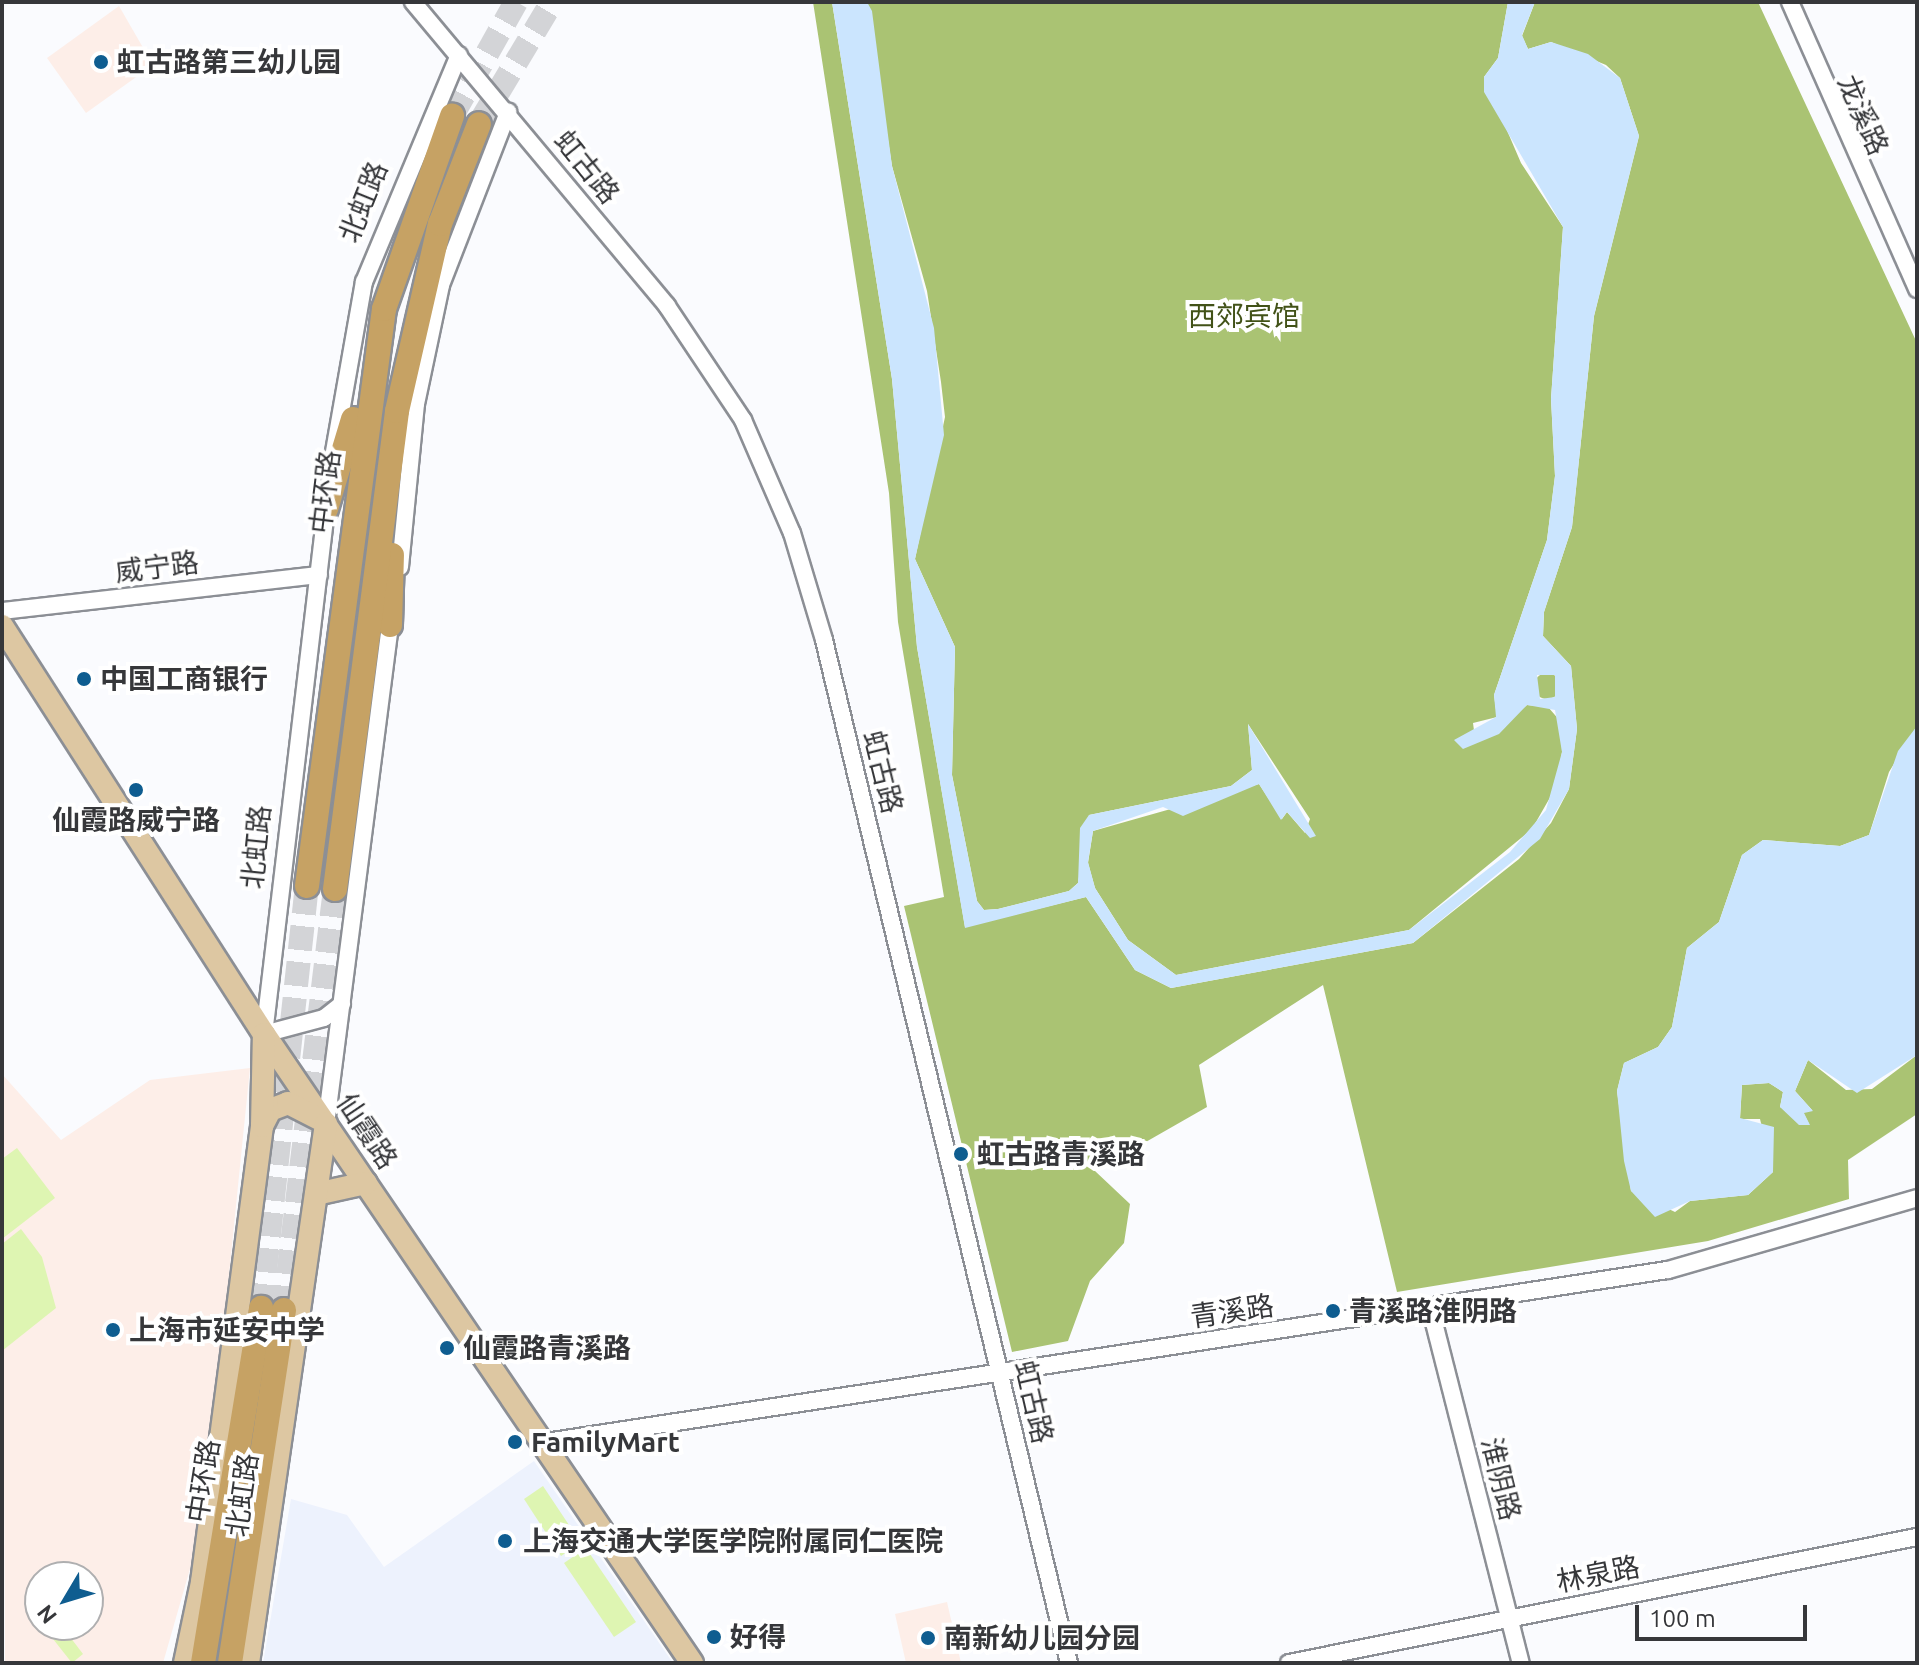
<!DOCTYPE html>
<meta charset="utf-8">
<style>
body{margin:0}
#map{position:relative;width:1919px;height:1665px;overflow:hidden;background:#fafbfe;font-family:Ubuntu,"Noto Sans SC",sans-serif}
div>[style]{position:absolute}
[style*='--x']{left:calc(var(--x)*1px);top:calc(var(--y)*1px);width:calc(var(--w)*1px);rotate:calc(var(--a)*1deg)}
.built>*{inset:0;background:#edf2fd}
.education>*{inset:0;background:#fdeee8}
.green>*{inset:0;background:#def5b2}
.forest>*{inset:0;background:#aac373}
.round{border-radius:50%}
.water>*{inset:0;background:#cbe5fe}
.highway-tunnel>*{height:24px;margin-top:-12px;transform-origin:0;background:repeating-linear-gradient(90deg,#d3d4d7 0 24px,transparent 0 36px)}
.roads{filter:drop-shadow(2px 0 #8c8f95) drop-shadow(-2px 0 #8c8f95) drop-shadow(0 2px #8c8f95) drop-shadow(0 -2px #8c8f95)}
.minor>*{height:16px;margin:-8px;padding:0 8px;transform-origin:8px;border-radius:8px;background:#fff}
.major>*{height:22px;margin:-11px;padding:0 11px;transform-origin:11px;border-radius:11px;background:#ddc7a2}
.highway>*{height:24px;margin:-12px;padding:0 12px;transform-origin:12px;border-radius:12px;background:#c6a264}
.dots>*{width:22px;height:22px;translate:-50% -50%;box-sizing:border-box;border:4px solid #fff;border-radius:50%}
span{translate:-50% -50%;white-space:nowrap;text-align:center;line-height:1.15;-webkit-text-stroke:8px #fff;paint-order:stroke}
.poi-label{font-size:28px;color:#36373a;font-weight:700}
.left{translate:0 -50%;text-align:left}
.street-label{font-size:28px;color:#36373a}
.park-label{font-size:28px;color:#425218}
.frame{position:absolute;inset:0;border:4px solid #36373a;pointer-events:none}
.north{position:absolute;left:24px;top:1561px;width:80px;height:80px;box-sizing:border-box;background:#fff;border:2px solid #afafb0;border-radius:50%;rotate:232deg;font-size:22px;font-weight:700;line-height:32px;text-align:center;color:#36373a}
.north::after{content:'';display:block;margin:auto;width:28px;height:36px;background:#0f5d90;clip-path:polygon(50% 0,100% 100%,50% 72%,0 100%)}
.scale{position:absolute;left:1635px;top:1605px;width:172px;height:36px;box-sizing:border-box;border:4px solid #36373a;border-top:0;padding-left:10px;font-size:24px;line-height:28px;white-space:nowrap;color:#36373a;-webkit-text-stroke:6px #fff;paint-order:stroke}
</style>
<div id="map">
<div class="built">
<div style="clip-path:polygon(534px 1461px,673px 1663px,263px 1663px,291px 1499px,347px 1515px,384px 1567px)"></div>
</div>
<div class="education">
<div style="clip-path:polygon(119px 6px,153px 65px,86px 113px,47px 58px)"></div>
<div style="clip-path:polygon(evenodd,250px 1068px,204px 1520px,163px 1663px,5px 1663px,2px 1074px,61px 1140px,150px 1080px,250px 1068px,40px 1577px,88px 1577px,88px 1625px,40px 1625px,40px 1577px)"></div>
<div style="clip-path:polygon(947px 1602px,961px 1663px,906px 1663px,895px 1614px)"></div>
</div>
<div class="green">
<div style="clip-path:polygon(17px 1148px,55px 1198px,2px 1239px,2px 1159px)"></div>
<div style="clip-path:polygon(21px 1229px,42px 1257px,56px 1308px,2px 1351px,2px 1244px)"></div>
<div style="clip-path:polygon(543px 1486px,581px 1543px,561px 1556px,524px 1499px)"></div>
<div style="clip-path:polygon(586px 1548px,636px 1622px,614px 1637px,564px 1563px)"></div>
<div style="clip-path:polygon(42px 1625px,61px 1625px,83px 1654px,72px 1663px)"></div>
</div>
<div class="forest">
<div style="clip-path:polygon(813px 2px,832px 2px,835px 21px,892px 379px,917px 647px,965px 927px,1086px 897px,1135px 970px,1171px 988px,1413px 943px,1519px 859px,1551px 823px,1569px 789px,1577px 729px,1571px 666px,1543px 636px,1544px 612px,1572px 527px,1594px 316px,1639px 136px,1620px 78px,1606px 65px,1551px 42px,1528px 49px,1522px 36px,1535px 2px,1758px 2px,1917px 343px,1917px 726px,1889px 772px,1869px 835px,1840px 846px,1763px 840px,1742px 855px,1719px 922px,1687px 948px,1672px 1027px,1658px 1047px,1624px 1063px,1617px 1091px,1631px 1191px,1675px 1212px,1690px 1201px,1748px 1195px,1773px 1172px,1760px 1119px,1740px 1119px,1742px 1085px,1769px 1083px,1783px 1092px,1780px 1107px,1809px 1124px,1803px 1112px,1812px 1110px,1795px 1091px,1808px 1060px,1846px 1090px,1872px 1089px,1917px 1055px,1917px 1114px,1848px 1160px,1849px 1199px,1708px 1241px,1397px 1292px,1323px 985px,1199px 1065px,1207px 1107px,1095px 1171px,1130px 1204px,1124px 1243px,1090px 1281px,1068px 1341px,1012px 1352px,904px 906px,944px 897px,898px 622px,889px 493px)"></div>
<div style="clip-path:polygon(867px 2px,1508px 2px,1498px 58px,1484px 77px,1521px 163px,1563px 227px,1551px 399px,1555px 476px,1547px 540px,1494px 695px,1497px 717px,1473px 723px,1475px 738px,1489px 737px,1527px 705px,1548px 707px,1561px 722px,1562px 752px,1556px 787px,1532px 829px,1409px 930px,1176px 975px,1128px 940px,1095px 888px,1088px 863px,1093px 831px,1259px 784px,1282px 819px,1287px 812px,1305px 833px,1310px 819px,1248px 724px,1252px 770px,1231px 786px,1089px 815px,1078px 883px,1069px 891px,998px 909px,984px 910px,977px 901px,952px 775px,955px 647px,915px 559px,945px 417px,941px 382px,927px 291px,892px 166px)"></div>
<div class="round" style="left:1534px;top:673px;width:26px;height:26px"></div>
</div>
<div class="water">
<div style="clip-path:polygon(evenodd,832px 2px,867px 2px,872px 11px,892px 166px,934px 328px,944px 435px,915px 559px,955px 647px,952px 775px,977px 901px,984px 910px,998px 909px,1069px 891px,1078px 883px,1080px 828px,1089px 815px,1231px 786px,1252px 770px,1248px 724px,1316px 836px,1310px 838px,1287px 812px,1281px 820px,1259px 784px,1183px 816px,1163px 807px,1093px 831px,1088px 862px,1095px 888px,1128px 940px,1176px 975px,1409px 930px,1510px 852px,1546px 810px,1562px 752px,1555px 710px,1527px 705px,1499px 734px,1463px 749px,1454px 740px,1496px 717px,1494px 695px,1547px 540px,1555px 476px,1551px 399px,1563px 227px,1484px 92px,1484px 77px,1498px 58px,1508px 2px,1535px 2px,1522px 35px,1528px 49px,1551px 42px,1588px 54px,1620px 78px,1639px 136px,1594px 316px,1572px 527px,1544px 612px,1543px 636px,1571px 666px,1577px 729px,1569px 789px,1540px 839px,1413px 943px,1171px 988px,1135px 970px,1086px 897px,965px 928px,917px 647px,892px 379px,832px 2px,1537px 675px,1555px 675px,1555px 697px,1540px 699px,1537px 675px)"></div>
<div style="clip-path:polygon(1917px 726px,1917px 1055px,1857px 1093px,1808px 1060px,1795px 1091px,1813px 1111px,1804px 1113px,1810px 1125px,1799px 1125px,1780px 1107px,1783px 1092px,1769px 1083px,1742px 1085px,1740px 1118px,1774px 1127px,1773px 1172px,1748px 1195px,1690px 1201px,1655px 1217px,1631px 1191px,1624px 1161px,1617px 1091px,1624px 1063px,1658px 1047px,1672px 1027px,1687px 948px,1719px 922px,1742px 855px,1763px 840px,1840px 846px,1869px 835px,1898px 751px)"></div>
</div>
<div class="highway-tunnel">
<div style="--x:452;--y:116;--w:131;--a:-60.7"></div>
<div style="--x:479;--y:124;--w:142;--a:-59.1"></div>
<div style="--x:261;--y:1308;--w:424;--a:-83.8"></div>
<div style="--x:284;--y:1310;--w:424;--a:-83.1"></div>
</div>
<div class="roads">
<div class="minor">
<div style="--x:413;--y:2;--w:396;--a:50.1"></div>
<div style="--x:667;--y:306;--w:137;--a:56.3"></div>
<div style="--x:743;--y:420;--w:123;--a:66.6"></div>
<div style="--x:792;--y:533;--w:112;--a:73.3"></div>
<div style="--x:824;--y:640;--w:1052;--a:76.53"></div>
<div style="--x:1790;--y:2;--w:314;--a:66.1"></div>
<div style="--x:332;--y:463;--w:184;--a:-80"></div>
<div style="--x:364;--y:282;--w:246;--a:-67.3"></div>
<div style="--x:327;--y:502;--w:536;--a:96.75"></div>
<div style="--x:264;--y:1034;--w:62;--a:-14.9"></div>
<div style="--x:324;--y:1018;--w:23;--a:-38"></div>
<div style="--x:400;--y:567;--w:164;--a:-84.4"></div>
<div style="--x:416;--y:404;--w:122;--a:-78.1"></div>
<div style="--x:441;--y:285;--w:186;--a:-68.8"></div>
<div style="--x:2;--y:611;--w:319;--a:-6.5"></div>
<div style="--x:326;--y:1124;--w:511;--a:-82.69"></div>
<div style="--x:1430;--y:1307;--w:367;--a:75.7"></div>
<div style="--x:546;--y:1442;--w:1135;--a:-8.72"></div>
<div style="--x:1668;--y:1270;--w:259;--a:-16.1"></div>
<div style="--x:1289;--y:1663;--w:641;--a:-11.35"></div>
</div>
<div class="major">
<div style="--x:2;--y:626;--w:485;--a:57.3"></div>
<div style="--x:264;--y:1034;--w:761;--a:55.77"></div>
<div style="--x:262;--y:1126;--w:18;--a:-63"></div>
<div style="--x:270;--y:1110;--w:19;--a:-21"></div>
<div style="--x:288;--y:1103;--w:34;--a:27"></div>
<div style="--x:316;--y:1194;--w:51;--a:-12.4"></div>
<div style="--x:185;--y:1663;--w:83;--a:-78.1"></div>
<div style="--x:202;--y:1582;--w:460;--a:-82.5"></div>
<div style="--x:262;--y:1126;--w:92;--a:-88.8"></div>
<div style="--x:248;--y:1663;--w:545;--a:-81.77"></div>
</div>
<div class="highway">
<div style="--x:326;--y:509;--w:94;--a:-73.3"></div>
<div style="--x:390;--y:625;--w:70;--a:-88.4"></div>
<div style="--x:307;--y:886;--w:582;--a:-82.4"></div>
<div style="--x:384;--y:309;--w:205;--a:-70.6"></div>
<div style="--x:335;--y:889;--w:482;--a:-82.6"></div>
<div style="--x:397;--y:411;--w:192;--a:-77.1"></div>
<div style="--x:440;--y:224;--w:107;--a:-68.7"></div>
<div style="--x:203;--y:1663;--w:360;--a:-80.7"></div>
<div style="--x:230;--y:1663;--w:357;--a:-81.3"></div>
</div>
</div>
<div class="dots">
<div style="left:101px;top:62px;background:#0f5d90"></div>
<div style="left:84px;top:679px;background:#0f5d90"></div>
<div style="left:136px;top:790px;background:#0f5d90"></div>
<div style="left:961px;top:1154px;background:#0f5d90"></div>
<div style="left:1333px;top:1311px;background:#0f5d90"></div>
<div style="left:113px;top:1330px;background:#0f5d90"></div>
<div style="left:447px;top:1348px;background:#0f5d90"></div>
<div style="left:515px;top:1442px;background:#0f5d90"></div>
<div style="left:505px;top:1541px;background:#0f5d90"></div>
<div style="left:714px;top:1637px;background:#0f5d90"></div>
<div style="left:928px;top:1638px;background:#0f5d90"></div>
</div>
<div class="poi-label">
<span class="left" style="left:117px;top:62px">虹古路第三幼儿园</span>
<span class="left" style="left:100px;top:679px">中国工商银行</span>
<span style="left:136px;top:820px">仙霞路威宁路</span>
<span class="left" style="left:977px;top:1154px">虹古路青溪路</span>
<span class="left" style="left:1349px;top:1311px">青溪路淮阴路</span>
<span class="left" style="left:129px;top:1330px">上海市延安中学</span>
<span class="left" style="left:463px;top:1348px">仙霞路青溪路</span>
<span class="left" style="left:531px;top:1442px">FamilyMart</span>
<span class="left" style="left:523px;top:1541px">上海交通大学医学院附属同仁医院</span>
<span class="left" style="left:730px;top:1637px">好得</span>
<span class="left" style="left:944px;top:1638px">南新幼儿园分园</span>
</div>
<div class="street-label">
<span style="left:1863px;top:115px;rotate:66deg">龙溪路</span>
<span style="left:587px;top:167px;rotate:51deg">虹古路</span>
<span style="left:363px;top:202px;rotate:-68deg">北虹路</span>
<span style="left:325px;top:492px;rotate:-83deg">中环路</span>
<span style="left:157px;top:567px;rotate:-7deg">威宁路</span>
<span style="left:883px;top:772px;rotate:76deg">虹古路</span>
<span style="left:256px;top:847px;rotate:-84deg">北虹路</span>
<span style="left:367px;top:1131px;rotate:56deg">仙霞路</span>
<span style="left:1232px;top:1311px;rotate:-8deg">青溪路</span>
<span style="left:1034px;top:1402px;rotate:77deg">虹古路</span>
<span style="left:1501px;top:1479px;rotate:76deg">淮阴路</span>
<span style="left:203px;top:1481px;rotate:-81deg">中环路</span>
<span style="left:242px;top:1495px;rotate:-82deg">北虹路</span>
<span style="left:1598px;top:1574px;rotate:-11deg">林泉路</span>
</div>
<div class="park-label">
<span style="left:1244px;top:316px">西郊宾馆</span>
</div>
<div class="frame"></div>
<div class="north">N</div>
<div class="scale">100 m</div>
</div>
